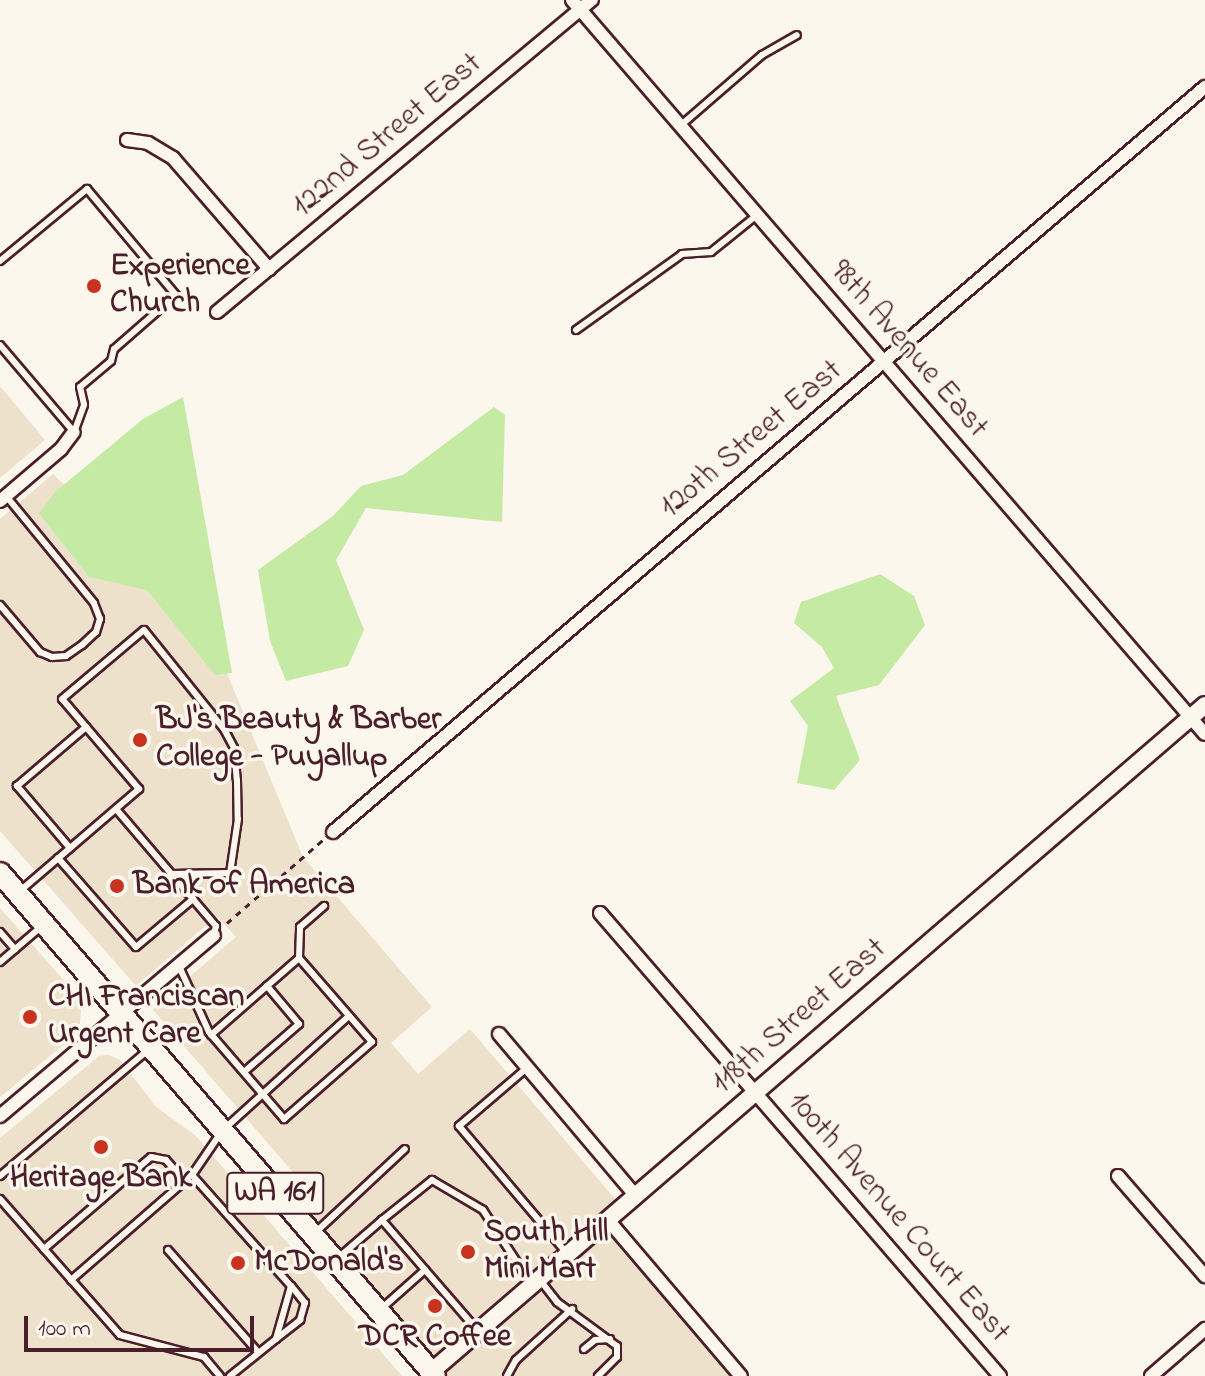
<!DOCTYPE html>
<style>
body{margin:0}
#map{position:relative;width:1205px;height:1376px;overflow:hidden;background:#fbf7ec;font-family:"Indie Flower",sans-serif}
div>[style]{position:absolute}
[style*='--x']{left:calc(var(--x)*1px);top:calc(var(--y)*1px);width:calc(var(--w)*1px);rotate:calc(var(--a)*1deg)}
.built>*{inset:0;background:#ede1cc}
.green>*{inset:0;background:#c4eaa4}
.path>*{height:3px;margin-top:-1.5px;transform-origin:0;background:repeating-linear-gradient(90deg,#4a1f2b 0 6px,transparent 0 12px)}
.roads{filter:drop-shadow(2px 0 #4a1f2b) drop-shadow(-2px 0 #4a1f2b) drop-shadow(0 2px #4a1f2b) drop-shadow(0 -2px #4a1f2b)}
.service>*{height:6px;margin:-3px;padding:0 3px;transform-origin:3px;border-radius:3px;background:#fbf7ec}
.minor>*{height:12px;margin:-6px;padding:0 6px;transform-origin:6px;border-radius:6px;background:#fbf7ec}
.tertiary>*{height:16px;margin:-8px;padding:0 8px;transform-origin:8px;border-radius:8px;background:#fbf7ec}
.primary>*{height:20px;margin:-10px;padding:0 10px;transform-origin:10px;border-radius:10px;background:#fbf7ec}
.dots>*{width:22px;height:22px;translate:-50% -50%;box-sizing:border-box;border:4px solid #fbf7ec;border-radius:50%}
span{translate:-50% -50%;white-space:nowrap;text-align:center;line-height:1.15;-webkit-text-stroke:7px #fbf7ec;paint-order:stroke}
.shield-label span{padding:2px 6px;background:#fbf7ec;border:2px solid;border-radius:6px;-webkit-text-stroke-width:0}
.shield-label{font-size:30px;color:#4a1f2b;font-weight:700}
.street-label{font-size:32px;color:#4a1f2b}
.poi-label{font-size:32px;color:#4a1f2b;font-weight:700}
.left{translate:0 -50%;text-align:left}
.scale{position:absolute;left:24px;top:1316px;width:230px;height:36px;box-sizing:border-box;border:4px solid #4a1f2b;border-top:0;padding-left:10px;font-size:24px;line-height:28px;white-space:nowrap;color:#4a1f2b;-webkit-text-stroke:6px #fbf7ec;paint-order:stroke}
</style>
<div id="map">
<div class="built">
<div style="clip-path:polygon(0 386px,45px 440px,0 478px)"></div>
<div style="clip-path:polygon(53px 474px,186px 602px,211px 635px,303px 857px,432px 1007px,391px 1043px,418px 1074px,470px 1029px,627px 1213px,618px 1221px,751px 1376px,435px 1376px,277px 1195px,297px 1177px,152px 1009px,236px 937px,217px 916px,136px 986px,0 831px,0 519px)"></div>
<div style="clip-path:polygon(0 908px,82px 1001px,79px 1032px,0 1097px)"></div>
<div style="clip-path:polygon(109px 1055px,120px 1060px,156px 1107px,195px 1135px,402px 1376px,0 1376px,0 1138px,99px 1056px)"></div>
</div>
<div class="green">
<div style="clip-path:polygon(183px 397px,232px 673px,215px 675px,147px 590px,89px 577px,39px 513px,55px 492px,143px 419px)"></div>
<div style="clip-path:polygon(494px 407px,505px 415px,502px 522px,366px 508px,336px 560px,364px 630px,348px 666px,286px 681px,270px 641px,258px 570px,333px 516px,361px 486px,403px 475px)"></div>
<div style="clip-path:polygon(880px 574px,914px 596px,925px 625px,879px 685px,836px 696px,860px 760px,834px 790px,797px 783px,808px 726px,790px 701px,834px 668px,822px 647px,794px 623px,801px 602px)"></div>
</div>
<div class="path">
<div style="--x:227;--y:923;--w:128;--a:-40.9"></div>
</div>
<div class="roads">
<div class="service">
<div style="--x:680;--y:126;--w:108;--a:-40.9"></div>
<div style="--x:762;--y:55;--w:40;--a:-29.7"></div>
<div style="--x:0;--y:261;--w:113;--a:-39.6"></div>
<div style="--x:87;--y:189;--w:138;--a:50"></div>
<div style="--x:176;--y:295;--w:82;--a:138.9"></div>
<div style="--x:114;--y:349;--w:12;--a:104"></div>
<div style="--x:111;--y:361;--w:40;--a:140"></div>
<div style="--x:80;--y:387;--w:18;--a:77"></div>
<div style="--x:84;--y:405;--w:29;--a:110"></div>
<div style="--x:74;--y:432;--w:114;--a:-130.4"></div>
<div style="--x:576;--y:330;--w:130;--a:-35.6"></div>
<div style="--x:682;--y:254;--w:29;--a:-4"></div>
<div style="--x:711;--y:252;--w:59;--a:-38.8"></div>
<div style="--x:0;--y:605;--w:62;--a:49.6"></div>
<div style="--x:40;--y:652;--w:13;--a:23"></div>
<div style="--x:52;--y:657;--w:14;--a:-4"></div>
<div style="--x:66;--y:656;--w:19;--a:-35"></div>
<div style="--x:82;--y:645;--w:19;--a:-43"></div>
<div style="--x:96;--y:632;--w:14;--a:-73"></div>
<div style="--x:100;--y:619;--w:17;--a:-111"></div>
<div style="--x:94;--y:603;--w:139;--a:-129.4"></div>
<div style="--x:116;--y:809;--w:154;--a:49.5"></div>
<div style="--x:216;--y:926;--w:9;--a:103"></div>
<div style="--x:70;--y:848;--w:82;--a:-130.5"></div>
<div style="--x:17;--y:786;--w:91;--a:-40.5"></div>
<div style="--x:58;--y:858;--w:118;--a:48.8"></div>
<div style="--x:136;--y:947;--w:75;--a:-40.1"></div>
<div style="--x:20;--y:891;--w:157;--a:-40.6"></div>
<div style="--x:139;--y:789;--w:118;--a:-130.5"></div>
<div style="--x:62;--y:699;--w:107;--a:-40.1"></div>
<div style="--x:144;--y:630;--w:127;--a:51.1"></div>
<div style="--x:224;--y:729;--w:21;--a:62"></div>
<div style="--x:234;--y:748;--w:32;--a:85"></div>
<div style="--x:237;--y:780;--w:39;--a:89"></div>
<div style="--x:238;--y:819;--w:55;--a:98.4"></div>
<div style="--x:230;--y:873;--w:59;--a:179"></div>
<div style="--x:0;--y:932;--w:23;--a:49"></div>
<div style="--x:0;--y:962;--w:55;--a:-40.6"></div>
<div style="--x:178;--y:964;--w:75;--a:65.5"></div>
<div style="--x:209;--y:1032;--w:115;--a:49.2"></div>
<div style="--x:284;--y:1119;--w:117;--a:-41.2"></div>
<div style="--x:372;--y:1042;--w:111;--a:-131"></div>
<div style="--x:299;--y:958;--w:31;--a:-88"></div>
<div style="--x:300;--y:927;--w:32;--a:-41"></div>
<div style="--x:211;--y:1035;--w:117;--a:-41.2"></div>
<div style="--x:528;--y:1067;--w:91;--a:139.5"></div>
<div style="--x:459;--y:1126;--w:165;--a:49.7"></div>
<div style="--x:244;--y:1072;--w:73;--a:-41.1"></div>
<div style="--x:299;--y:1024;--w:50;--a:-130.1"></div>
<div style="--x:192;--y:1175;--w:149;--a:48.3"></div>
<div style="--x:291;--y:1286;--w:55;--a:105.8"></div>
<div style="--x:276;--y:1339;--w:59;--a:141.2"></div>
<div style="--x:0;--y:1176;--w:194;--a:-40.4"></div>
<div style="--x:0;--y:1199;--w:181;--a:48.6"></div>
<div style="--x:120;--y:1335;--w:87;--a:14.7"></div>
<div style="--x:204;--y:1357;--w:25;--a:50"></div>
<div style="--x:317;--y:1231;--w:120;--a:-43"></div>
<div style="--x:44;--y:1249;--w:141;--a:-40.7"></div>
<div style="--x:151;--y:1157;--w:15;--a:11"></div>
<div style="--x:166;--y:1160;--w:29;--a:49"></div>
<div style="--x:168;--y:1250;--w:136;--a:48.6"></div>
<div style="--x:337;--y:1259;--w:60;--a:-40.9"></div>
<div style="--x:71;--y:1280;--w:160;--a:-41"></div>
<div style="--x:192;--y:1175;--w:53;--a:-55.7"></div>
<div style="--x:222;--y:1131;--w:171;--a:-42.2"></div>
<div style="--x:540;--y:1280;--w:28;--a:52"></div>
<div style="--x:557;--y:1302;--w:74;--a:36.3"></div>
<div style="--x:617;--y:1346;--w:11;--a:90"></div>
<div style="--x:617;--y:1357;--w:27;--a:135"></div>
<div style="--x:381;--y:1309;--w:59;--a:-41.6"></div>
<div style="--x:478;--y:1331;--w:147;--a:-130.9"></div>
<div style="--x:382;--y:1220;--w:64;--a:-38.7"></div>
<div style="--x:432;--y:1180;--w:59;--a:30.5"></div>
<div style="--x:483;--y:1210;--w:86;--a:56.9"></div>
<div style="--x:276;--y:1339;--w:31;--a:-38"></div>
<div style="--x:300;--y:1320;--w:18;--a:-74"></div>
<div style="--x:305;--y:1303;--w:22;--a:-129"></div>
<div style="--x:584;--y:1349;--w:14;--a:-39"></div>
<div style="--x:595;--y:1340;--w:15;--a:-4"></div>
<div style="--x:507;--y:1376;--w:18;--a:-61"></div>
<div style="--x:516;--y:1360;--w:76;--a:-42.3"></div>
</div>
<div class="minor">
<div style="--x:572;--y:0;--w:969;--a:49.23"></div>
<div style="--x:127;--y:140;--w:21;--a:8"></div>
<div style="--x:148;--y:143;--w:29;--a:31"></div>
<div style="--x:173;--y:158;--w:147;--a:49.1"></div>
<div style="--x:217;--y:312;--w:488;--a:-39.8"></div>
<div style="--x:0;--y:501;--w:80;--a:-40.4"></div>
<div style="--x:61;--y:449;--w:21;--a:-53"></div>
<div style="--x:333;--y:832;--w:1147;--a:-40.51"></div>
<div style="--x:600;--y:913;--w:612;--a:49.18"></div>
<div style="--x:499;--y:1034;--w:212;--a:49.8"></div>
<div style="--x:0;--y:1116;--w:280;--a:-40.2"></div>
<div style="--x:1118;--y:1176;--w:133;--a:49"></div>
<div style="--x:608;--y:1220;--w:205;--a:49.6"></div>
<div style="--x:1151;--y:1376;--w:72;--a:-41"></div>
</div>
<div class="tertiary">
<div style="--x:431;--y:1372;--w:1022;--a:-40.75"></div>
</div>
<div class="primary">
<div style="--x:0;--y:873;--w:665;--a:49.15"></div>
</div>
</div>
<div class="dots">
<div style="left:94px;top:286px;background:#c8321e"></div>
<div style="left:140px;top:740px;background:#c8321e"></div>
<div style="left:117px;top:886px;background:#c8321e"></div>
<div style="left:30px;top:1017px;background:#c8321e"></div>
<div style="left:101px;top:1147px;background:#c8321e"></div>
<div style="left:468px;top:1252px;background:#c8321e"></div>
<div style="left:238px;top:1263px;background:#c8321e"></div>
<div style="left:435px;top:1306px;background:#c8321e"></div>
</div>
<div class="shield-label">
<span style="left:275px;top:1193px">WA 161</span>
</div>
<div class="street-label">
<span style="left:388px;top:136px;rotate:-40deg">122nd Street East</span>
<span style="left:908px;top:350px;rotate:49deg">98th Avenue East</span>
<span style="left:752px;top:440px;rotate:-40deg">120th Street East</span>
<span style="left:800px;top:1017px;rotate:-41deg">118th Street East</span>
<span style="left:898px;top:1218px;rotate:49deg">100th Avenue Court East</span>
</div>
<div class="poi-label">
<span class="left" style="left:110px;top:286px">Experience<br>Church</span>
<span class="left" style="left:156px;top:740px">BJ's Beauty &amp; Barber<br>College - Puyallup</span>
<span class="left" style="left:133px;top:886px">Bank of America</span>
<span class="left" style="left:48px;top:1017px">CHI Franciscan<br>Urgent Care</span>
<span style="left:101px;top:1179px">Heritage Bank</span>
<span class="left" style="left:484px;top:1252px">South Hill<br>Mini Mart</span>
<span class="left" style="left:254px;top:1263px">McDonald's</span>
<span style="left:435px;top:1338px">DCR Coffee</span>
</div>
<div class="scale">100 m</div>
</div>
